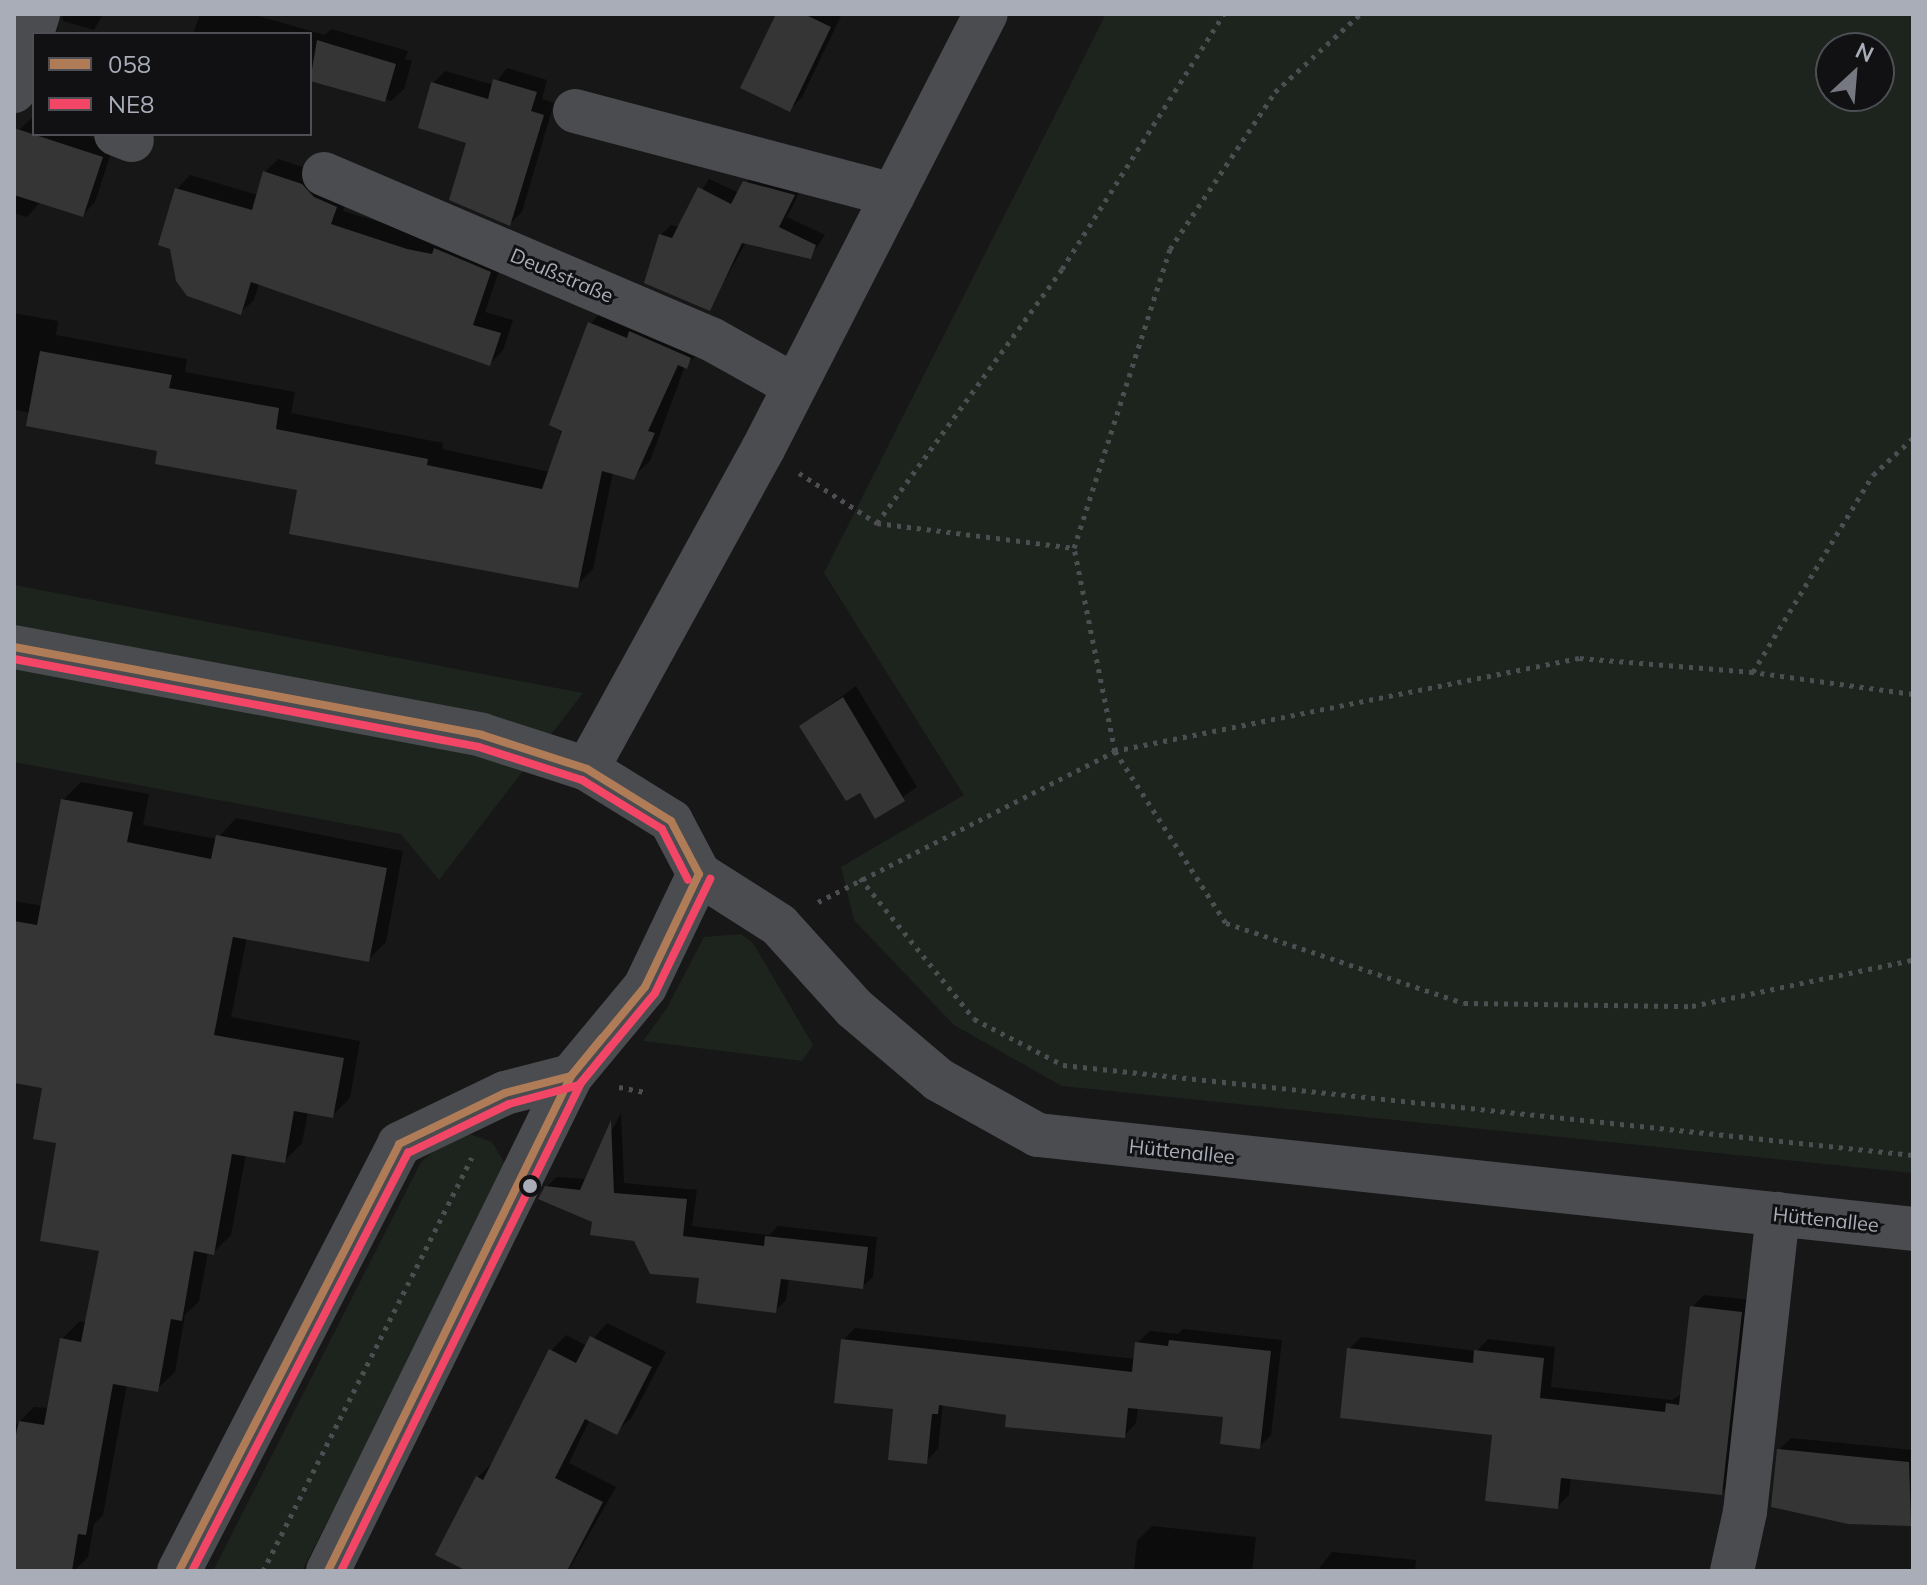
<!DOCTYPE html>
<meta charset="utf-8">
<style>
body{margin:0}
#map{position:relative;width:1927px;height:1585px;overflow:hidden;background:#171717;font-family:Mulish,sans-serif}
div>[style]{position:absolute}
[style*='--x']{left:calc(var(--x)*1px);top:calc(var(--y)*1px);width:calc(var(--w)*1px);rotate:calc(var(--a)*1deg)}
.green>*{inset:0;background:#1d241e}
.shadow>*{inset:0;background:#0007}
.building>*{inset:0;background:#353536}
.path>*{height:5px;margin-top:-2.5px;transform-origin:0;background:repeating-linear-gradient(90deg,#4d4e52 0 4px,transparent 0 10px)}
.minor>*{height:44px;margin:-22px;padding:0 22px;transform-origin:22px;border-radius:22px;background:#4b4c50}
.bus-1>*{height:8px;margin:-4px;padding:0 4px;transform-origin:4px;border-radius:4px;background:#b07c57}
.bus-2>*{height:8px;margin:-4px;padding:0 4px;transform-origin:4px;border-radius:4px;background:#f34667}
.dots>*{width:22px;height:22px;translate:-50% -50%;box-sizing:border-box;border:4px solid #111113;border-radius:50%}
span{translate:-50% -50%;white-space:nowrap;text-align:center;line-height:1.15;-webkit-text-stroke:6px #111113;paint-order:stroke}
.street-label{font-size:20px;color:#a8adb8}
.frame{position:absolute;inset:0;border:16px solid #a8adb8;pointer-events:none}
.legend{position:absolute;left:32px;top:32px;width:280px;height:104px;box-sizing:border-box;background:#111113;border:2px solid #4d4f55;margin:0;padding:10px 14px;list-style:none;font-size:24px;color:#a8adb8}
.legend li{display:flex;align-items:center;gap:16px;height:40px}
.legend b{width:40px;border:2px solid #4d4f55}
.north{position:absolute;left:1815px;top:32px;width:80px;height:80px;box-sizing:border-box;background:#111113;border:2px solid #4d4f55;border-radius:50%;rotate:26deg;font-size:22px;font-weight:700;line-height:32px;text-align:center;color:#a8adb8}
.north::after{content:'';display:block;margin:auto;width:28px;height:36px;background:#757880;clip-path:polygon(50% 0,100% 100%,50% 72%,0 100%)}
</style>
<div id="map">
<div class="green">
<div style="clip-path:polygon(evenodd,1106px 14px,1913px 14px,1913px 1173px,1062px 1086px,954px 1025px,854px 920px,841px 867px,964px 795px,824px 573px,1106px 14px,1831px 48px,1879px 48px,1879px 96px,1831px 96px,1831px 48px)"></div>
<div style="clip-path:polygon(14px 585px,583px 693px,439px 880px,401px 834px,14px 762px)"></div>
<div style="clip-path:polygon(741px 934px,753px 943px,813px 1045px,802px 1061px,643px 1041px,667px 1008px,704px 937px)"></div>
<div style="clip-path:polygon(469px 1134px,492px 1142px,504px 1162px,495px 1192px,302px 1571px,213px 1571px,421px 1162px,448px 1139px)"></div>
</div>
<div class="shadow">
<div style="clip-path:polygon(62px 14px,103px 14px,94px 30px,63px 21px)"></div>
<div style="clip-path:polygon(200px 14px,251px 14px,325px 35px,331px 29px,408px 51px,405px 59px,412px 61px,404px 89px,391px 101px,310px 79px,310px 34px,193px 34px)"></div>
<div style="clip-path:polygon(778px 14px,842px 14px,802px 97px,790px 110px)"></div>
<div style="clip-path:polygon(507px 68px,547px 80px,542px 99px,554px 103px,522px 212px,510px 224px,433px 83px,445px 71px,494px 85px)"></div>
<div style="clip-path:polygon(32px 118px,34px 134px,82px 134px,114px 144px,95px 202px,83px 215px,41px 201px,27px 217px,14px 213px,14px 147px,19px 130px)"></div>
<div style="clip-path:polygon(278px 159px,315px 171px,349px 193px,343px 211px,503px 259px,485px 312px,513px 320px,503px 350px,490px 364px,259px 283px,254px 300px,240px 313px,197px 300px,184px 290px,177px 189px,190px 175px,258px 195px,265px 172px)"></div>
<div style="clip-path:polygon(755px 172px,803px 185px,787px 217px,825px 235px,810px 257px,746px 242px,709px 309px,661px 235px,671px 225px,680px 227px,709px 179px,739px 193px)"></div>
<div style="clip-path:polygon(606px 307px,702px 350px,685px 366px,650px 461px,633px 477px,613px 472px,593px 569px,577px 585px,300px 488px,14px 409px,14px 313px,58px 321px,56px 335px,187px 359px,185px 372px,295px 392px,291px 413px,443px 443px,442px 449px,550px 472px,590px 324px)"></div>
<div style="clip-path:polygon(856px 686px,917px 787px,876px 816px,860px 791px,801px 726px)"></div>
<div style="clip-path:polygon(81px 782px,149px 794px,143px 825px,217px 839px,236px 818px,403px 851px,386px 942px,368px 960px,247px 937px,231px 1017px,360px 1041px,350px 1098px,332px 1116px,308px 1112px,302px 1143px,284px 1161px,246px 1154px,231px 1235px,213px 1253px,208px 1252px,199px 1301px,185px 1315px,175px 1372px,157px 1389px,127px 1384px,103px 1515px,94px 1524px,88px 1557px,74px 1571px,14px 1571px,16px 1425px,34px 1407px,49px 1408px,62px 1339px,80px 1321px,87px 1323px,102px 1250px,58px 1142px,44px 1087px,14px 1081px,14px 901px,43px 906px,63px 800px)"></div>
<div style="clip-path:polygon(621px 1113px,624px 1183px,697px 1190px,692px 1226px,769px 1235px,778px 1226px,877px 1237px,873px 1277px,862px 1287px,789px 1278px,786px 1300px,775px 1311px,595px 1220px,546px 1187px,557px 1177px,587px 1179px)"></div>
<div style="clip-path:polygon(1704px 1295px,1753px 1300px,1733px 1481px,1721px 1493px,1571px 1477px,1569px 1495px,1557px 1507px,1494px 1433px,1349px 1349px,1361px 1337px,1477px 1351px,1488px 1339px,1555px 1347px,1551px 1387px,1672px 1400px,1683px 1393px,1692px 1307px)"></div>
<div style="clip-path:polygon(607px 1323px,666px 1352px,632px 1417px,617px 1432px,590px 1419px,569px 1463px,616px 1487px,568px 1571px,474px 1571px,478px 1477px,493px 1462px,551px 1351px,566px 1335px,587px 1346px)"></div>
<div style="clip-path:polygon(855px 1328px,1136px 1359px,1137px 1343px,1150px 1331px,1178px 1334px,1183px 1329px,1282px 1340px,1271px 1435px,1259px 1447px,1225px 1415px,1138px 1407px,1136px 1423px,1124px 1436px,943px 1404px,938px 1449px,926px 1461px,895px 1408px,843px 1340px)"></div>
<div style="clip-path:polygon(1791px 1438px,1913px 1450px,1913px 1524px,1779px 1450px)"></div>
<div style="clip-path:polygon(1152px 1526px,1256px 1537px,1252px 1571px,1134px 1571px,1137px 1541px)"></div>
<div style="clip-path:polygon(1332px 1552px,1416px 1560px,1415px 1571px,1317px 1571px)"></div>
</div>
<div class="building">
<div style="clip-path:polygon(776px 14px,804px 14px,831px 27px,790px 112px,740px 88px)"></div>
<div style="clip-path:polygon(317px 40px,396px 64px,385px 102px,310px 81px)"></div>
<div style="clip-path:polygon(493px 79px,537px 92px,531px 111px,544px 115px,510px 226px,449px 200px,466px 143px,418px 128px,431px 82px,488px 99px)"></div>
<div style="clip-path:polygon(14px 128px,103px 157px,83px 217px,14px 195px)"></div>
<div style="clip-path:polygon(263px 171px,302px 184px,314px 197px,337px 207px,331px 224px,407px 249px,432px 254px,434px 248px,491px 272px,473px 325px,501px 333px,490px 366px,251px 282px,241px 315px,187px 296px,176px 281px,170px 249px,158px 245px,175px 188px,252px 210px)"></div>
<div style="clip-path:polygon(743px 181px,795px 195px,779px 227px,816px 245px,811px 259px,742px 243px,710px 311px,644px 283px,659px 234px,672px 238px,698px 187px,731px 204px)"></div>
<div style="clip-path:polygon(588px 322px,627px 338px,629px 331px,691px 358px,687px 369px,678px 365px,648px 431px,655px 433px,634px 480px,602px 471px,578px 588px,289px 534px,297px 490px,155px 464px,157px 451px,26px 426px,40px 351px,172px 375px,169px 388px,279px 408px,276px 429px,428px 459px,427px 465px,542px 489px,562px 431px,549px 425px)"></div>
<div style="clip-path:polygon(843px 697px,905px 801px,875px 819px,860px 793px,846px 801px,799px 726px)"></div>
<div style="clip-path:polygon(61px 799px,133px 812px,127px 842px,211px 859px,216px 835px,387px 868px,369px 962px,233px 937px,214px 1035px,344px 1058px,333px 1118px,294px 1111px,285px 1163px,232px 1154px,214px 1255px,194px 1251px,182px 1321px,171px 1319px,158px 1392px,113px 1384px,86px 1535px,78px 1534px,72px 1571px,14px 1571px,14px 1443px,19px 1421px,44px 1425px,60px 1338px,81px 1342px,99px 1251px,40px 1241px,56px 1143px,33px 1139px,42px 1088px,14px 1083px,14px 921px,37px 925px)"></div>
<div style="clip-path:polygon(611px 1120px,614px 1193px,687px 1199px,683px 1236px,764px 1246px,765px 1236px,868px 1247px,863px 1289px,781px 1279px,776px 1313px,696px 1303px,699px 1278px,650px 1274px,634px 1241px,590px 1235px,592px 1222px,538px 1199px,545px 1186px,580px 1190px)"></div>
<div style="clip-path:polygon(1690px 1306px,1742px 1312px,1722px 1495px,1561px 1478px,1558px 1509px,1485px 1501px,1492px 1435px,1340px 1418px,1347px 1348px,1473px 1363px,1474px 1350px,1544px 1358px,1540px 1398px,1665px 1412px,1666px 1403px,1679px 1405px)"></div>
<div style="clip-path:polygon(590px 1336px,652px 1367px,617px 1435px,585px 1419px,555px 1478px,603px 1502px,567px 1571px,467px 1571px,435px 1555px,476px 1476px,483px 1480px,549px 1349px,576px 1363px)"></div>
<div style="clip-path:polygon(841px 1339px,1132px 1372px,1135px 1342px,1168px 1346px,1169px 1340px,1271px 1351px,1260px 1449px,1220px 1444px,1223px 1417px,1128px 1408px,1125px 1438px,1005px 1427px,1006px 1415px,939px 1405px,938px 1414px,932px 1414px,927px 1464px,888px 1460px,893px 1409px,834px 1403px)"></div>
<div style="clip-path:polygon(1777px 1449px,1909px 1462px,1911px 1526px,1848px 1524px,1771px 1507px)"></div>
</div>
<div class="path">
<div style="--x:799;--y:473;--w:93;--a:32.7"></div>
<div style="--x:877;--y:523;--w:199;--a:7.2"></div>
<div style="--x:877;--y:523;--w:314;--a:-53.9"></div>
<div style="--x:1062;--y:269;--w:302;--a:-57.6"></div>
<div style="--x:1753;--y:672;--w:231;--a:-58.7"></div>
<div style="--x:1873;--y:475;--w:54;--a:-42.8"></div>
<div style="--x:1913;--y:694;--w:162;--a:-172.2"></div>
<div style="--x:1753;--y:672;--w:175;--a:-175.4"></div>
<div style="--x:1579;--y:658;--w:473;--a:168.7"></div>
<div style="--x:1115;--y:751;--w:205;--a:57.2"></div>
<div style="--x:1226;--y:923;--w:251;--a:18.6"></div>
<div style="--x:1464;--y:1003;--w:228;--a:0.8"></div>
<div style="--x:1692;--y:1006;--w:226;--a:-11.8"></div>
<div style="--x:860;--y:878;--w:181;--a:51"></div>
<div style="--x:974;--y:1019;--w:100;--a:27.3"></div>
<div style="--x:1063;--y:1065;--w:855;--a:6.04"></div>
<div style="--x:818;--y:902;--w:333;--a:-26.9"></div>
<div style="--x:1115;--y:751;--w:207;--a:-101.4"></div>
<div style="--x:1074;--y:548;--w:314;--a:-72.2"></div>
<div style="--x:1170;--y:249;--w:189;--a:-56.2"></div>
<div style="--x:1275;--y:92;--w:115;--a:-42.5"></div>
<div style="--x:619;--y:1087;--w:25;--a:11"></div>
<div style="--x:263;--y:1571;--w:463;--a:-63.2"></div>
</div>
<div class="minor">
<div style="--x:14;--y:91;--w:81;--a:-72.7"></div>
<div style="--x:575;--y:111;--w:329;--a:14.8"></div>
<div style="--x:116;--y:134;--w:17;--a:21"></div>
<div style="--x:324;--y:174;--w:421;--a:23.1"></div>
<div style="--x:711;--y:339;--w:96;--a:29.2"></div>
<div style="--x:14;--y:647;--w:476;--a:10.6"></div>
<div style="--x:482;--y:735;--w:110;--a:17.9"></div>
<div style="--x:587;--y:769;--w:99;--a:31.8"></div>
<div style="--x:671;--y:821;--w:60;--a:62.2"></div>
<div style="--x:699;--y:874;--w:95;--a:32.5"></div>
<div style="--x:779;--y:925;--w:112;--a:47.9"></div>
<div style="--x:854;--y:1008;--w:111;--a:40.3"></div>
<div style="--x:939;--y:1080;--w:113;--a:29.1"></div>
<div style="--x:1038;--y:1135;--w:880;--a:6.13"></div>
<div style="--x:587;--y:769;--w:365;--a:-61.2"></div>
<div style="--x:763;--y:449;--w:489;--a:-62.9"></div>
<div style="--x:179;--y:1571;--w:480;--a:-62.7"></div>
<div style="--x:399;--y:1144;--w:118;--a:-25.7"></div>
<div style="--x:505;--y:1093;--w:68;--a:-14.4"></div>
<div style="--x:328;--y:1571;--w:551;--a:-63.85"></div>
<div style="--x:571;--y:1076;--w:116;--a:-50.3"></div>
<div style="--x:645;--y:987;--w:125;--a:-64.5"></div>
<div style="--x:1732;--y:1571;--w:60;--a:-77.6"></div>
<div style="--x:1745;--y:1512;--w:300;--a:-83.7"></div>
</div>
<div class="bus-1">
<div style="--x:14;--y:647;--w:476;--a:10.6"></div>
<div style="--x:482;--y:735;--w:110;--a:17.9"></div>
<div style="--x:587;--y:769;--w:99;--a:31.8"></div>
<div style="--x:671;--y:821;--w:60;--a:62.2"></div>
<div style="--x:179;--y:1571;--w:480;--a:-62.7"></div>
<div style="--x:399;--y:1144;--w:118;--a:-25.7"></div>
<div style="--x:505;--y:1093;--w:68;--a:-14.4"></div>
<div style="--x:571;--y:1076;--w:116;--a:-50.3"></div>
<div style="--x:645;--y:987;--w:125;--a:-64.5"></div>
<div style="--x:328;--y:1571;--w:551;--a:-63.85"></div>
<div style="--x:571;--y:1076;--w:49;--a:-50.8"></div>
</div>
<div class="bus-2">
<div style="--x:14;--y:659;--w:473;--a:10.7"></div>
<div style="--x:479;--y:747;--w:108;--a:17.8"></div>
<div style="--x:582;--y:780;--w:94;--a:31.5"></div>
<div style="--x:662;--y:829;--w:57;--a:63"></div>
<div style="--x:192;--y:1571;--w:471;--a:-62.7"></div>
<div style="--x:408;--y:1153;--w:112;--a:-25.9"></div>
<div style="--x:509;--y:1104;--w:73;--a:-15.2"></div>
<div style="--x:579;--y:1085;--w:119;--a:-50.4"></div>
<div style="--x:655;--y:993;--w:127;--a:-64.2"></div>
<div style="--x:341;--y:1571;--w:544;--a:-63.81"></div>
<div style="--x:581;--y:1083;--w:48;--a:-51"></div>
</div>
<div class="dots">
<div style="left:530px;top:1186px;background:#a8adb8"></div>
</div>
<div class="street-label">
<span style="left:562px;top:275px;rotate:23deg">Deußstraße</span>
<span style="left:1182px;top:1151px;rotate:6deg">Hüttenallee</span>
<span style="left:1826px;top:1219px;rotate:6deg">Hüttenallee</span>
</div>
<div class="frame"></div>
<ul class="legend">
<li><b style="height:10px;background:#b07c57"></b>058</li>
<li><b style="height:10px;background:#f34667"></b>NE8</li>
</ul>
<div class="north">N</div>
</div>
